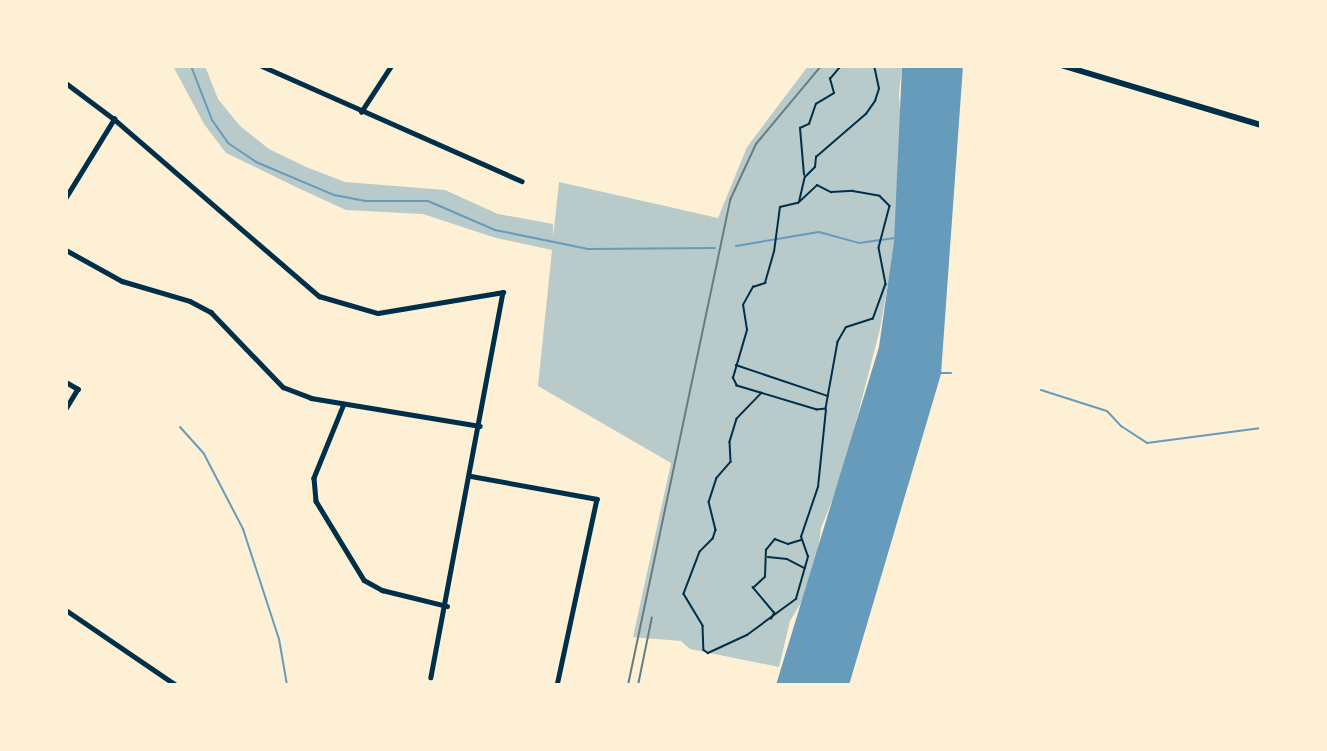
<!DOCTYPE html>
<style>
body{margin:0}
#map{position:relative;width:1327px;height:751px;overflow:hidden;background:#fdf0d5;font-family:"Alegreya Sans",sans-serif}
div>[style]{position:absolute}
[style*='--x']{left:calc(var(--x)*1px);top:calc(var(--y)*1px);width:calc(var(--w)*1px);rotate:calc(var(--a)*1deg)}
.green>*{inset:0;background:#b9caca}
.water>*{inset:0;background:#669bbc}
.stream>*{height:2px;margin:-1px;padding:0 1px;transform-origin:1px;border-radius:1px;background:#669bbc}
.path>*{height:1.5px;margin:-0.75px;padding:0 0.75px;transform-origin:0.75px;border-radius:0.75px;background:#003049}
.minor>*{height:4.5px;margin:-2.25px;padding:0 2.25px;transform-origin:2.25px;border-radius:2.25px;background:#003049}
.secondary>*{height:6px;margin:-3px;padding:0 3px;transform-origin:3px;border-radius:3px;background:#003049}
.rail>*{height:2px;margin:-1px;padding:0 1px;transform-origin:1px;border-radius:1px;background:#657d81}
span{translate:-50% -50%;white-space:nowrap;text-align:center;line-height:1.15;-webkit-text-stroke:4.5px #fdf0d5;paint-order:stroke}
.frame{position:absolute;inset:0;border:68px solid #fdf0d5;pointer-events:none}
</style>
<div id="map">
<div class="green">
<div style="clip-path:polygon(173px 66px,205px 66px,218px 99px,240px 126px,269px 149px,306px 167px,345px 182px,445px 190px,498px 214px,553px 224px,553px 238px,559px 182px,718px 218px,747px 147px,808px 66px,902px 66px,899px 94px,905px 190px,880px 329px,842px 476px,821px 528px,814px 581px,790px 621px,779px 667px,690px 649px,681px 641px,633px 637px,671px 463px,538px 386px,552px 250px,496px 238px,423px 214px,346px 210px,296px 187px,226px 153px,204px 124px)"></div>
</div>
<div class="water">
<div style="clip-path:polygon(902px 66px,963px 66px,941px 374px,849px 685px,776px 685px,879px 347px,894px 242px)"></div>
</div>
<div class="stream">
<div style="--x:191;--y:66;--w:58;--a:68.7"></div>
<div style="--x:212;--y:120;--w:28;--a:55"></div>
<div style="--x:228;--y:143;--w:34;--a:34"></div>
<div style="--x:256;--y:162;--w:85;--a:22.9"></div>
<div style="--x:334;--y:195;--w:32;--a:11"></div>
<div style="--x:365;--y:201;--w:63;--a:0"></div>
<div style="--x:428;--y:201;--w:73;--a:23.4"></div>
<div style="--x:495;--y:230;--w:95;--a:11.5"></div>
<div style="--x:588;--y:249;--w:127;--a:-0.5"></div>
<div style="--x:736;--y:246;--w:84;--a:-9.6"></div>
<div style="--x:819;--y:232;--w:41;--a:15.4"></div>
<div style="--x:859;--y:243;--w:36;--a:-8"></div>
<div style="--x:939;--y:373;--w:12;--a:0"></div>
<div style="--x:1041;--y:390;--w:69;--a:17.7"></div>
<div style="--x:1107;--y:411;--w:21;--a:47"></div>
<div style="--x:1121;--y:426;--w:31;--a:33"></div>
<div style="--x:1147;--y:443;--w:115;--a:-7.5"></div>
<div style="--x:180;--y:427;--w:36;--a:48"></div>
<div style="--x:204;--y:454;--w:85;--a:62.5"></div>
<div style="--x:243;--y:529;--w:116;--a:71.9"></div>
<div style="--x:279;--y:639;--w:47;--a:80.1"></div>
</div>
<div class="path">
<div style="--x:804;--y:175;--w:47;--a:-94.9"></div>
<div style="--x:800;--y:128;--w:10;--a:-24"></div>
<div style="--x:809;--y:124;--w:21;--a:-71"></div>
<div style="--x:816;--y:104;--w:21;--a:-31"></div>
<div style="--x:834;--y:93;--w:15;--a:-106"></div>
<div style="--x:830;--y:79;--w:17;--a:-50"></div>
<div style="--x:817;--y:185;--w:16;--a:27"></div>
<div style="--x:831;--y:192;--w:22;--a:-3"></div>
<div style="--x:853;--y:191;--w:27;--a:10"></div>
<div style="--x:880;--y:196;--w:14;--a:45"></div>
<div style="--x:890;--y:206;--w:43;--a:104.7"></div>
<div style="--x:879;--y:248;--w:37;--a:79"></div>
<div style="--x:886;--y:284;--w:37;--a:110"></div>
<div style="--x:873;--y:319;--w:28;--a:162"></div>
<div style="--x:846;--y:328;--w:16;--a:120"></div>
<div style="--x:838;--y:342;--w:68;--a:100.2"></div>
<div style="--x:826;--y:409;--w:9;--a:174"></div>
<div style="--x:817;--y:410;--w:84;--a:-163.3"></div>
<div style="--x:737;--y:386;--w:9;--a:-117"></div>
<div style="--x:733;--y:378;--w:50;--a:-73.7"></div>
<div style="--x:747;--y:330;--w:25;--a:-99"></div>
<div style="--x:743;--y:305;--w:21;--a:-61"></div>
<div style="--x:753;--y:287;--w:13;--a:-18"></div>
<div style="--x:765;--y:283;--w:32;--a:-74"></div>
<div style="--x:774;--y:252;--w:45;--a:-82.4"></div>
<div style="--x:780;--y:207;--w:18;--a:-13"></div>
<div style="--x:798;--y:203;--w:26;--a:-43"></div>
<div style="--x:799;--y:202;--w:26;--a:-77"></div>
<div style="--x:805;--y:177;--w:14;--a:-45"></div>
<div style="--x:815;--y:167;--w:10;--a:-84"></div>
<div style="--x:816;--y:157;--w:66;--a:-40.7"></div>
<div style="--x:866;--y:114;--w:16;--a:-55"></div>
<div style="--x:875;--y:101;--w:13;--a:-72"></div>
<div style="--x:879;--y:89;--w:24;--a:-102"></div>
<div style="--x:736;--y:365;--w:97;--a:18.6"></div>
<div style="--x:762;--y:393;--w:36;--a:134"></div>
<div style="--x:737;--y:419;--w:24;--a:107"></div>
<div style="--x:730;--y:442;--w:20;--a:87"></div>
<div style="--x:731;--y:462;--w:21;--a:131"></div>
<div style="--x:717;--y:478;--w:25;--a:108"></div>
<div style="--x:709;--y:502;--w:29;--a:76"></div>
<div style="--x:716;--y:530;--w:9;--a:108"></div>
<div style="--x:713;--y:539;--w:18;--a:135"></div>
<div style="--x:700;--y:552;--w:45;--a:110.9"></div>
<div style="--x:684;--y:594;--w:37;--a:59"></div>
<div style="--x:703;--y:626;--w:24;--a:88"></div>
<div style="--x:704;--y:650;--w:5;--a:37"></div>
<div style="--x:708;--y:653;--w:43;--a:-24.8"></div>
<div style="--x:747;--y:635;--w:61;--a:-36.3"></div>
<div style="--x:796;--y:599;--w:44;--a:-74.1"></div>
<div style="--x:808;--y:557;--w:21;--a:-109"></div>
<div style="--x:801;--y:537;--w:53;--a:-71.2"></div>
<div style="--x:818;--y:487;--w:77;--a:-84.1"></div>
<div style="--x:768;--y:557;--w:19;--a:6"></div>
<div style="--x:787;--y:559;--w:20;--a:27"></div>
<div style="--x:771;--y:619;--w:7;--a:-63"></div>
<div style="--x:774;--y:613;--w:33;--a:-130"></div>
<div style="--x:753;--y:588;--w:16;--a:-43"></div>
<div style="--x:765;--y:577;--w:27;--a:-88"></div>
<div style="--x:766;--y:550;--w:14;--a:-51"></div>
<div style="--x:775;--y:539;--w:14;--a:21"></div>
<div style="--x:788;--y:544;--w:14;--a:-17"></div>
</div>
<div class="minor">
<div style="--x:262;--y:66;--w:284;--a:23.9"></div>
<div style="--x:66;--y:83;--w:60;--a:36.9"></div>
<div style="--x:114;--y:119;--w:271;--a:40.8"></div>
<div style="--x:319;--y:296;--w:61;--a:16.1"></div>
<div style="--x:378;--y:313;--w:127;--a:-9.5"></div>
<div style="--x:503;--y:292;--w:392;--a:100.6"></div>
<div style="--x:361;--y:112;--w:55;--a:-56.9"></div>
<div style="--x:66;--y:197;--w:92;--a:-58.4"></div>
<div style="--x:66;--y:250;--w:64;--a:29"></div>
<div style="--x:122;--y:281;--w:71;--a:16.4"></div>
<div style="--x:190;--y:301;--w:24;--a:28"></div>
<div style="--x:211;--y:312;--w:104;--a:46.2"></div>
<div style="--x:283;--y:387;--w:30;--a:21"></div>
<div style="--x:311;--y:398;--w:171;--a:9.4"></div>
<div style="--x:66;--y:382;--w:14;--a:30"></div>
<div style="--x:78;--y:389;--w:23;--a:121"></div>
<div style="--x:344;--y:404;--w:80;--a:112.1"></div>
<div style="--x:314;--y:478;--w:23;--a:85"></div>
<div style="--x:316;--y:501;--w:92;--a:58.7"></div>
<div style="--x:364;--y:580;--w:21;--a:29"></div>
<div style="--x:382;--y:590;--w:67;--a:13.8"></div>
<div style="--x:471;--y:476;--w:128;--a:10.3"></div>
<div style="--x:597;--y:499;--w:190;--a:102.1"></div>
<div style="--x:66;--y:610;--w:133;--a:34.3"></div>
</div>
<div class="secondary">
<div style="--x:1064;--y:66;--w:206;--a:16.7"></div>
</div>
<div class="rail">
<div style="--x:628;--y:685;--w:496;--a:-78.1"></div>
<div style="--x:730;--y:200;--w:62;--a:-65.1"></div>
<div style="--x:756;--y:144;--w:102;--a:-50.2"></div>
<div style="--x:638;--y:685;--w:69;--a:-78.4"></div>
</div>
<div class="frame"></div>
</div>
